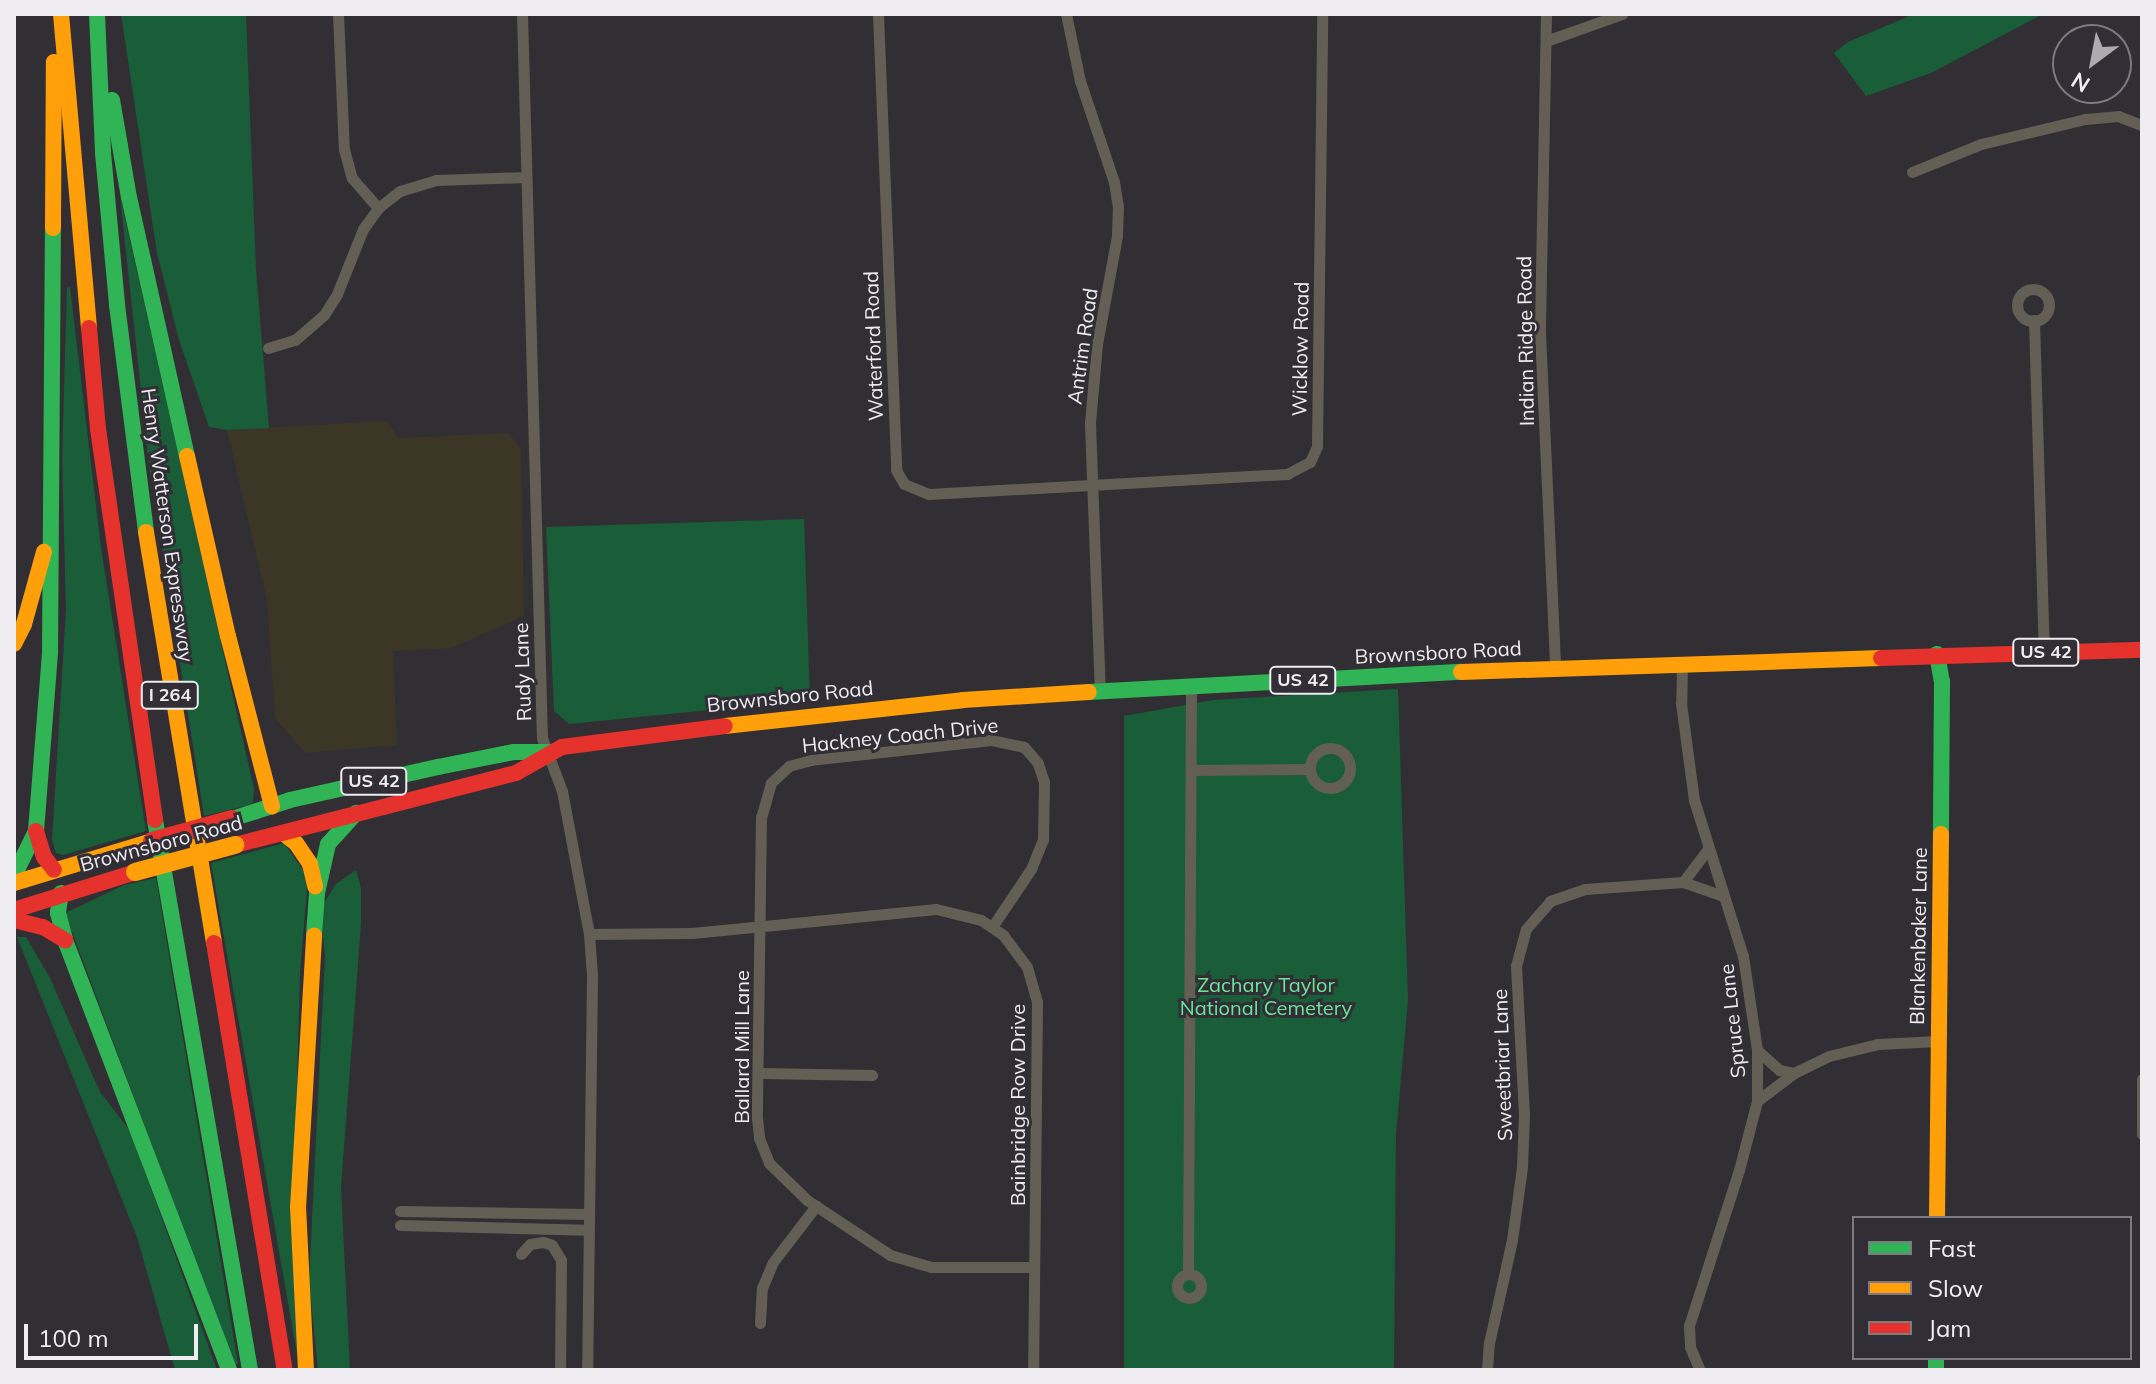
<!DOCTYPE html>
<style>
body{margin:0}
#map{position:relative;width:2156px;height:1384px;overflow:hidden;background:#322f34;font-family:Mulish,sans-serif}
div>[style]{position:absolute}
[style*='--x']{left:calc(var(--x)*1px);top:calc(var(--y)*1px);width:calc(var(--w)*1px);rotate:calc(var(--a)*1deg)}
.commercial>*{inset:0;background:#3c3627}
.green>*{inset:0;background:#195d39}
.street>*{height:11px;margin:-5.5px;padding:0 5.5px;transform-origin:5.5px;border-radius:5.5px;background:#645f55}
.street>.ring{margin:-5.5px;padding:0;box-sizing:content-box;background:none;border:11px solid #645f55;border-radius:50%}
.fast>*{height:16px;margin:-8px;padding:0 8px;transform-origin:8px;border-radius:8px;background:#30b455}
.slow>*{height:16px;margin:-8px;padding:0 8px;transform-origin:8px;border-radius:8px;background:#ff9f0a}
.jam>*{height:16px;margin:-8px;padding:0 8px;transform-origin:8px;border-radius:8px;background:#e5322d}
.slow-bridge>*{height:18px;margin:-9px;padding:0 9px;transform-origin:9px;border-radius:9px;background:#ff9f0a}
.jam-bridge>*{height:18px;margin:-9px;padding:0 9px;transform-origin:9px;border-radius:9px;background:#e5322d}
span{translate:-50% -50%;white-space:nowrap;text-align:center;line-height:1.15;-webkit-text-stroke:6px #322e35;paint-order:stroke}
.shield-label span{padding:2px 6px;background:#322e35;border:2px solid;border-radius:6px;-webkit-text-stroke-width:0}
.shield-label{font-size:18px;color:#f0edf2;font-weight:700}
.street-label{font-size:20px;color:#f0edf2}
.park-label{font-size:20px;color:#69e69b}
.frame{position:absolute;inset:0;border:16px solid #f0edf2;pointer-events:none}
.legend{position:absolute;left:1852px;top:1216px;width:280px;height:144px;box-sizing:border-box;background:#322e35;border:2px solid #7e7a81;margin:0;padding:10px 14px;list-style:none;font-size:24px;color:#f0edf2}
.legend li{display:flex;align-items:center;gap:16px;height:40px}
.legend b{width:40px;border:2px solid #7e7a81}
.north{position:absolute;left:2052px;top:24px;width:80px;height:80px;box-sizing:border-box;background:#322e35;border:2px solid #7e7a81;border-radius:50%;rotate:212deg;font-size:22px;font-weight:700;line-height:32px;text-align:center;color:#f0edf2}
.north::after{content:'';display:block;margin:auto;width:28px;height:36px;background:#aeaab0;clip-path:polygon(50% 0,100% 100%,50% 72%,0 100%)}
.scale{position:absolute;left:24px;top:1324px;width:174px;height:36px;box-sizing:border-box;border:4px solid #f0edf2;border-top:0;padding-left:10px;font-size:24px;line-height:28px;white-space:nowrap;color:#f0edf2;-webkit-text-stroke:6px #322e35;paint-order:stroke}
</style>
<div id="map">
<div class="commercial">
<div style="clip-path:polygon(387px 421px,398px 438px,508px 433px,521px 448px,524px 616px,451px 648px,393px 651px,397px 745px,305px 753px,275px 718px,267px 600px,227px 430px)"></div>
</div>
<div class="green">
<div style="clip-path:polygon(121px 14px,246px 14px,256px 270px,269px 428px,227px 430px,209px 427px,179px 340px,157px 253px)"></div>
<div style="clip-path:polygon(1914px 14px,2043px 14px,1931px 73px,1866px 96px,1834px 53px,1848px 42px)"></div>
<div style="clip-path:polygon(120px 196px,254px 789px,253px 802px,249px 805px,204px 816px,149px 465px)"></div>
<div style="clip-path:polygon(70px 287px,101px 548px,146px 831px,63px 855px,56px 853px,52px 840px,66px 609px,62px 459px,67px 288px)"></div>
<div style="clip-path:polygon(804px 519px,810px 700px,569px 724px,554px 711px,546px 527px)"></div>
<div style="clip-path:polygon(1398px 689px,1408px 1000px,1396px 1134px,1394px 1370px,1124px 1370px,1124px 716px,1213px 700px)"></div>
<div style="clip-path:polygon(284px 843px,303px 870px,307px 890px,300px 972px,295px 1161px,297px 1354px,211px 863px)"></div>
<div style="clip-path:polygon(356px 870px,361px 888px,361px 924px,341px 1187px,350px 1370px,318px 1370px,309px 1281px,325px 956px,320px 909px,336px 884px)"></div>
<div style="clip-path:polygon(156px 878px,238px 1364px,234px 1365px,65px 913px,124px 885px)"></div>
<div style="clip-path:polygon(17px 937px,26px 937px,50px 978px,100px 1092px,130px 1131px,217px 1370px,175px 1370px,137px 1237px)"></div>
</div>
<div class="street">
<div style="--x:338;--y:14;--w:135;--a:87.5"></div>
<div style="--x:344;--y:149;--w:30;--a:75"></div>
<div style="--x:352;--y:178;--w:40;--a:49"></div>
<div style="--x:522;--y:14;--w:724;--a:88.42"></div>
<div style="--x:542;--y:738;--w:57;--a:69.3"></div>
<div style="--x:562;--y:791;--w:146;--a:79.3"></div>
<div style="--x:589;--y:934;--w:41;--a:85.8"></div>
<div style="--x:592;--y:975;--w:395;--a:90.7"></div>
<div style="--x:878;--y:14;--w:456;--a:87.7"></div>
<div style="--x:896;--y:470;--w:16;--a:60"></div>
<div style="--x:904;--y:484;--w:27;--a:22"></div>
<div style="--x:929;--y:494;--w:359;--a:-3.2"></div>
<div style="--x:1287;--y:474;--w:26;--a:-28"></div>
<div style="--x:1310;--y:462;--w:17;--a:-66"></div>
<div style="--x:1317;--y:446;--w:432;--a:-89.3"></div>
<div style="--x:1066;--y:14;--w:68;--a:78.2"></div>
<div style="--x:1080;--y:81;--w:107;--a:71.4"></div>
<div style="--x:1114;--y:182;--w:24;--a:81"></div>
<div style="--x:1118;--y:206;--w:30;--a:92"></div>
<div style="--x:1117;--y:236;--w:110;--a:100.5"></div>
<div style="--x:1097;--y:344;--w:79;--a:95.1"></div>
<div style="--x:1090;--y:423;--w:267;--a:87.9"></div>
<div style="--x:1546;--y:14;--w:319;--a:91.1"></div>
<div style="--x:1540;--y:333;--w:335;--a:87.4"></div>
<div style="--x:1546;--y:41;--w:81;--a:-19.6"></div>
<div style="--x:1912;--y:172;--w:74;--a:-22.1"></div>
<div style="--x:1981;--y:144;--w:107;--a:-13.5"></div>
<div style="--x:2085;--y:119;--w:33;--a:-5"></div>
<div style="--x:2118;--y:116;--w:26;--a:21"></div>
<div class="ring" style="left:2017px;top:289px;width:21px;height:21px"></div>
<div style="--x:2034;--y:320;--w:332;--a:88.3"></div>
<div style="--x:268;--y:348;--w:28;--a:-17"></div>
<div style="--x:295;--y:340;--w:38;--a:-41"></div>
<div style="--x:324;--y:315;--w:25;--a:-58"></div>
<div style="--x:337;--y:294;--w:70;--a:-68.2"></div>
<div style="--x:363;--y:229;--w:26;--a:-54"></div>
<div style="--x:378;--y:208;--w:28;--a:-38"></div>
<div style="--x:400;--y:191;--w:38;--a:-17"></div>
<div style="--x:436;--y:180;--w:90;--a:-1.9"></div>
<div style="--x:1682;--y:664;--w:39;--a:91"></div>
<div style="--x:1681;--y:703;--w:98;--a:82.4"></div>
<div style="--x:1694;--y:800;--w:164;--a:72.6"></div>
<div style="--x:1743;--y:956;--w:95;--a:81.5"></div>
<div style="--x:1757;--y:1050;--w:51;--a:90"></div>
<div style="--x:1757;--y:1101;--w:71;--a:104.6"></div>
<div style="--x:1739;--y:1170;--w:164;--a:107.8"></div>
<div style="--x:1689;--y:1326;--w:21;--a:87"></div>
<div style="--x:1690;--y:1347;--w:25;--a:67"></div>
<div class="ring" style="left:1310px;top:748px;width:29px;height:29px"></div>
<div style="--x:1191;--y:770;--w:119;--a:-0.5"></div>
<div style="--x:1683;--y:882;--w:41;--a:-52.9"></div>
<div style="--x:992;--y:927;--w:70;--a:-56.1"></div>
<div style="--x:1031;--y:869;--w:31;--a:-68"></div>
<div style="--x:1043;--y:840;--w:58;--a:-89"></div>
<div style="--x:1044;--y:782;--w:20;--a:-108"></div>
<div style="--x:1038;--y:763;--w:21;--a:-131"></div>
<div style="--x:1024;--y:747;--w:34;--a:-168"></div>
<div style="--x:991;--y:740;--w:181;--a:173.7"></div>
<div style="--x:811;--y:760;--w:23;--a:165"></div>
<div style="--x:789;--y:766;--w:25;--a:137"></div>
<div style="--x:771;--y:783;--w:35;--a:106"></div>
<div style="--x:761;--y:817;--w:301;--a:90.8"></div>
<div style="--x:757;--y:1118;--w:20;--a:84"></div>
<div style="--x:759;--y:1138;--w:27;--a:68"></div>
<div style="--x:769;--y:1163;--w:53;--a:44.2"></div>
<div style="--x:807;--y:1200;--w:100;--a:33.5"></div>
<div style="--x:890;--y:1255;--w:43;--a:16.3"></div>
<div style="--x:931;--y:1267;--w:103;--a:0"></div>
<div style="--x:589;--y:934;--w:103;--a:-0.6"></div>
<div style="--x:692;--y:933;--w:245;--a:-5.6"></div>
<div style="--x:936;--y:909;--w:46;--a:13.7"></div>
<div style="--x:981;--y:920;--w:27;--a:34"></div>
<div style="--x:1003;--y:935;--w:40;--a:53"></div>
<div style="--x:1027;--y:967;--w:36;--a:74"></div>
<div style="--x:1037;--y:1002;--w:368;--a:90.6"></div>
<div style="--x:1757;--y:1050;--w:30;--a:42"></div>
<div style="--x:1779;--y:1070;--w:15;--a:11"></div>
<div style="--x:759;--y:1073;--w:113;--a:1"></div>
<div style="--x:2142;--y:1079;--w:55;--a:90"></div>
<div style="--x:1757;--y:1101;--w:46;--a:-37.1"></div>
<div style="--x:1794;--y:1073;--w:39;--a:-26"></div>
<div style="--x:1829;--y:1056;--w:50;--a:-13.8"></div>
<div style="--x:1878;--y:1044;--w:60;--a:-2.9"></div>
<div style="--x:400;--y:1211;--w:187;--a:0.9"></div>
<div style="--x:400;--y:1225;--w:186;--a:1.5"></div>
<div style="--x:521;--y:1254;--w:13;--a:-48"></div>
<div style="--x:530;--y:1244;--w:13;--a:-9"></div>
<div style="--x:543;--y:1242;--w:9;--a:18"></div>
<div style="--x:552;--y:1245;--w:17;--a:59"></div>
<div style="--x:561;--y:1260;--w:110;--a:90.5"></div>
<div class="ring" style="left:1177px;top:1274px;width:13px;height:13px"></div>
<div style="--x:1188;--y:1274;--w:589;--a:-89.71"></div>
<div style="--x:760;--y:1323;--w:35;--a:-87"></div>
<div style="--x:762;--y:1288;--w:28;--a:-67"></div>
<div style="--x:773;--y:1262;--w:71;--a:-52.5"></div>
<div style="--x:1487;--y:1370;--w:27;--a:-86"></div>
<div style="--x:1489;--y:1343;--w:106;--a:-77.4"></div>
<div style="--x:1512;--y:1240;--w:74;--a:-82.2"></div>
<div style="--x:1522;--y:1167;--w:53;--a:-87.8"></div>
<div style="--x:1524;--y:1114;--w:148;--a:-93.1"></div>
<div style="--x:1516;--y:966;--w:38;--a:-75"></div>
<div style="--x:1526;--y:929;--w:37;--a:-49"></div>
<div style="--x:1550;--y:901;--w:37;--a:-19"></div>
<div style="--x:1585;--y:889;--w:98;--a:-4.1"></div>
<div style="--x:1683;--y:882;--w:42;--a:19.3"></div>
</div>
<div class="fast">
<div style="--x:97;--y:14;--w:139;--a:87.5"></div>
<div style="--x:103;--y:153;--w:153;--a:84.7"></div>
<div style="--x:117;--y:305;--w:229;--a:82.7"></div>
<div style="--x:112;--y:100;--w:98;--a:80.1"></div>
<div style="--x:129;--y:197;--w:265;--a:77.4"></div>
<div style="--x:1937;--y:654;--w:27;--a:80"></div>
<div style="--x:1942;--y:681;--w:153;--a:90.4"></div>
<div style="--x:1089;--y:692;--w:373;--a:-3.1"></div>
<div style="--x:232;--y:819;--w:61;--a:-18.1"></div>
<div style="--x:290;--y:800;--w:152;--a:-12.6"></div>
<div style="--x:438;--y:767;--w:77;--a:-11.2"></div>
<div style="--x:514;--y:752;--w:34;--a:0"></div>
<div style="--x:155;--y:820;--w:558;--a:80.2"></div>
<div style="--x:14;--y:876;--w:50;--a:-63.9"></div>
<div style="--x:36;--y:831;--w:180;--a:-85.5"></div>
<div style="--x:50;--y:652;--w:424;--a:-89.6"></div>
<div style="--x:61;--y:893;--w:20;--a:99"></div>
<div style="--x:58;--y:913;--w:28;--a:75"></div>
<div style="--x:65;--y:940;--w:460;--a:69.1"></div>
<div style="--x:314;--y:935;--w:42;--a:-85.9"></div>
<div style="--x:317;--y:893;--w:50;--a:-77.3"></div>
<div style="--x:328;--y:844;--w:42;--a:-47.9"></div>
<div style="--x:1936;--y:1358;--w:12;--a:90"></div>
</div>
<div class="slow">
<div style="--x:61;--y:14;--w:315;--a:84.9"></div>
<div style="--x:53;--y:228;--w:166;--a:-89.7"></div>
<div style="--x:187;--y:456;--w:185;--a:77.2"></div>
<div style="--x:228;--y:636;--w:176;--a:75.5"></div>
<div style="--x:146;--y:532;--w:417;--a:80.6"></div>
<div style="--x:14;--y:644;--w:22;--a:-63"></div>
<div style="--x:24;--y:624;--w:75;--a:-74.5"></div>
<div style="--x:1461;--y:672;--w:420;--a:-1.9"></div>
<div style="--x:725;--y:726;--w:239;--a:-6.2"></div>
<div style="--x:963;--y:700;--w:126;--a:-3.6"></div>
<div style="--x:283;--y:833;--w:16;--a:38"></div>
<div style="--x:296;--y:843;--w:25;--a:56"></div>
<div style="--x:310;--y:864;--w:23;--a:77"></div>
<div style="--x:14;--y:883;--w:144;--a:-16.9"></div>
<div style="--x:1937;--y:1218;--w:384;--a:-89.4"></div>
<div style="--x:306;--y:1370;--w:162;--a:-92.8"></div>
<div style="--x:298;--y:1208;--w:273;--a:-86.6"></div>
</div>
<div class="jam">
<div style="--x:89;--y:328;--w:101;--a:84.9"></div>
<div style="--x:98;--y:429;--w:395;--a:81.7"></div>
<div style="--x:1881;--y:658;--w:261;--a:-1.8"></div>
<div style="--x:36;--y:831;--w:27;--a:73"></div>
<div style="--x:44;--y:857;--w:16;--a:52"></div>
<div style="--x:235;--y:845;--w:290;--a:-14.4"></div>
<div style="--x:516;--y:773;--w:53;--a:-29.5"></div>
<div style="--x:562;--y:747;--w:164;--a:-7.3"></div>
<div style="--x:14;--y:910;--w:127;--a:-17.4"></div>
<div style="--x:14;--y:920;--w:30;--a:14"></div>
<div style="--x:43;--y:927;--w:26;--a:31"></div>
<div style="--x:214;--y:943;--w:433;--a:80.6"></div>
</div>
<div class="slow-bridge">
<div style="--x:135;--y:872;--w:104;--a:-15.1"></div>
</div>
<div class="jam-bridge">
<div style="--x:152;--y:841;--w:83;--a:-15.4"></div>
</div>
<div class="shield-label">
<span style="left:2046px;top:652px">US 42</span>
<span style="left:1303px;top:680px">US 42</span>
<span style="left:170px;top:695px">I 264</span>
<span style="left:374px;top:781px">US 42</span>
</div>
<div class="street-label">
<span style="left:1525px;top:341px;rotate:-91deg">Indian Ridge Road</span>
<span style="left:873px;top:346px;rotate:-92deg">Waterford Road</span>
<span style="left:1082px;top:346px;rotate:-82deg">Antrim Road</span>
<span style="left:1300px;top:349px;rotate:-89deg">Wicklow Road</span>
<span style="left:168px;top:525px;rotate:82deg">Henry Watterson Expressway</span>
<span style="left:1438px;top:652px;rotate:-3deg">Brownsboro Road</span>
<span style="left:522px;top:672px;rotate:-92deg">Rudy Lane</span>
<span style="left:790px;top:696px;rotate:-6deg">Brownsboro Road</span>
<span style="left:900px;top:735px;rotate:-6deg">Hackney Coach Drive</span>
<span style="left:161px;top:843px;rotate:-15deg">Brownsboro Road</span>
<span style="left:1918px;top:936px;rotate:-89deg">Blankenbaker Lane</span>
<span style="left:1732px;top:1021px;rotate:-96deg">Spruce Lane</span>
<span style="left:741px;top:1047px;rotate:-90deg">Ballard Mill Lane</span>
<span style="left:1502px;top:1065px;rotate:-92deg">Sweetbriar Lane</span>
<span style="left:1017px;top:1105px;rotate:-90deg">Bainbridge Row Drive</span>
</div>
<div class="park-label">
<span style="left:1266px;top:996px">Zachary Taylor<br>National Cemetery</span>
</div>
<div class="frame"></div>
<ul class="legend">
<li><b style="height:10px;background:#30b455"></b>Fast</li>
<li><b style="height:10px;background:#ff9f0a"></b>Slow</li>
<li><b style="height:10px;background:#e5322d"></b>Jam</li>
</ul>
<div class="north">N</div>
<div class="scale">100 m</div>
</div>
